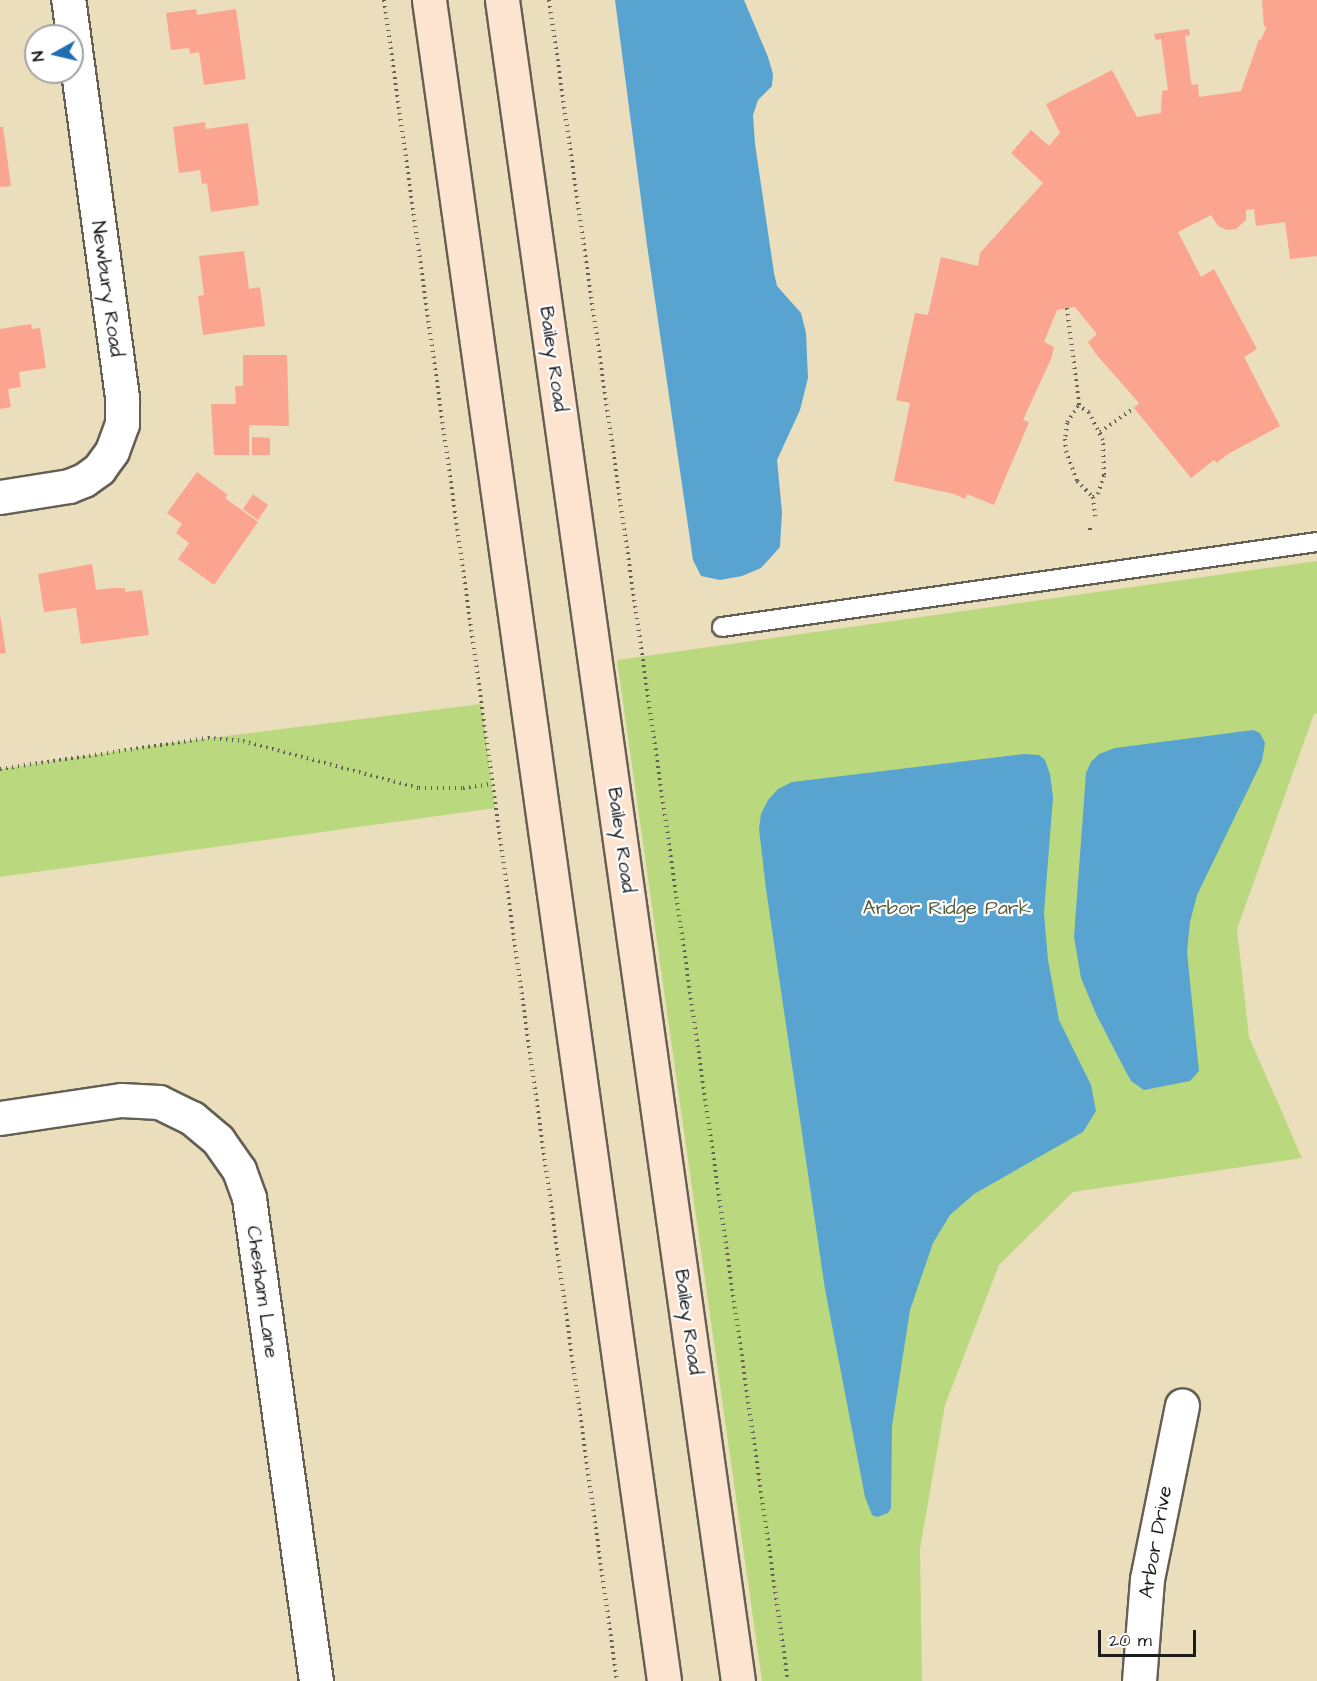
<!DOCTYPE html>
<style>
body{margin:0}
#map{position:relative;width:1317px;height:1681px;overflow:hidden;background:#ebdebc;font-family:"Architects Daughter",sans-serif}
div>[style]{position:absolute}
[style*='--x']{left:calc(var(--x)*1px);top:calc(var(--y)*1px);width:calc(var(--w)*1px);rotate:calc(var(--a)*1deg)}
.green>*{inset:0;background:#bad87e}
.water>*{inset:0;background:#58a3d0}
.building>*{inset:0;background:#fba590}
.path>*{height:4px;margin-top:-2px;transform-origin:0;background:repeating-linear-gradient(90deg,#646054 0 1.5px,transparent 0 6px)}
.roads{filter:drop-shadow(2px 0 #646054) drop-shadow(-2px 0 #646054) drop-shadow(0 2px #646054) drop-shadow(0 -2px #646054)}
.lane>*{height:18px;margin:-9px;padding:0 9px;transform-origin:9px;border-radius:9px;background:#fff}
.street>*{height:33px;margin:-16.5px;padding:0 16.5px;transform-origin:16.5px;border-radius:16.5px;background:#fff}
.secondary>*{height:33px;margin:-16.5px;padding:0 16.5px;transform-origin:16.5px;border-radius:16.5px;background:#fde4d1}
span{translate:-50% -50%;white-space:nowrap;text-align:center;line-height:1.15;-webkit-text-stroke:4.5px #fff;paint-order:stroke}
.street-label{font-size:20px;color:#1c1c1c}
.park-label{font-size:20px;color:#535e3e}
.north{position:absolute;left:24px;top:24px;width:60px;height:60px;box-sizing:border-box;background:#fff;border:2px solid #a4a4a4;border-radius:50%;rotate:262deg;font-size:16px;font-weight:700;line-height:24px;text-align:center;color:#1c1c1c}
.north::after{content:'';display:block;margin:auto;width:21px;height:27px;background:#1f6fb2;clip-path:polygon(50% 0,100% 100%,50% 72%,0 100%)}
.scale{position:absolute;left:1098px;top:1630px;width:98px;height:27px;box-sizing:border-box;border:3px solid #1c1c1c;border-top:0;padding-left:8px;font-size:18px;line-height:21px;white-space:nowrap;color:#1c1c1c;-webkit-text-stroke:4px #fff;paint-order:stroke}
</style>
<div id="map">
<div class="green">
<div style="clip-path:polygon(1317px 561px,1317px 713px,1314px 714px,1237px 929px,1249px 1037px,1302px 1158px,1073px 1192px,999px 1265px,945px 1405px,920px 1549px,922px 1681px,762px 1681px,617px 660px)"></div>
<div style="clip-path:polygon(481px 704px,495px 808px,0 877px,0 769px,178px 742px)"></div>
</div>
<div class="water">
<div style="clip-path:polygon(615px 0,744px 0,768px 57px,773px 74px,772px 86px,758px 100px,753px 115px,755px 144px,774px 273px,777px 286px,801px 313px,806px 333px,808px 378px,800px 410px,777px 460px,782px 512px,780px 547px,761px 568px,742px 576px,720px 580px,701px 576px,693px 560px,647px 245px)"></div>
<div style="clip-path:polygon(1253px 730px,1260px 733px,1265px 743px,1262px 761px,1197px 895px,1190px 922px,1187px 952px,1199px 1071px,1190px 1081px,1144px 1090px,1131px 1081px,1125px 1070px,1096px 1014px,1081px 978px,1074px 937px,1086px 773px,1091px 762px,1099px 754px,1115px 748px)"></div>
<div style="clip-path:polygon(1024px 754px,1039px 755px,1045px 760px,1050px 774px,1053px 797px,1044px 913px,1048px 960px,1059px 1020px,1091px 1085px,1096px 1111px,1083px 1132px,974px 1194px,950px 1215px,933px 1243px,910px 1310px,892px 1426px,891px 1508px,888px 1513px,877px 1517px,872px 1515px,865px 1497px,825px 1289px,766px 889px,759px 829px,761px 814px,768px 800px,778px 789px,792px 782px)"></div>
</div>
<div class="building">
<div style="clip-path:polygon(1262px 0,1317px 0,1317px 256px,1290px 259px,1285px 222px,1256px 226px,1254px 209px,1246px 210px,1246px 220px,1236px 229px,1227px 230px,1218px 226px,1211px 215px,1178px 232px,1201px 277px,1214px 269px,1257px 349px,1244px 357px,1280px 426px,1228px 454px,1217px 463px,1214px 460px,1191px 478px,1134px 408px,1139px 403px,1095px 353px,1088px 342px,1097px 334px,1075px 307px,1067px 308px,1057px 310px,1044px 342px,1054px 347px,1051px 359px,1023px 420px,1029px 422px,994px 505px,967px 494px,965px 499px,954px 494px,894px 481px,910px 403px,896px 400px,915px 313px,928px 315px,941px 257px,978px 266px,980px 253px,1043px 183px,1011px 153px,1031px 130px,1049px 146px,1060px 133px,1046px 104px,1112px 70px,1137px 117px,1161px 113px,1162px 91px,1168px 90px,1161px 39px,1156px 40px,1154px 34px,1189px 29px,1190px 35px,1185px 36px,1191px 81px,1192px 85px,1198px 84px,1199px 97px,1241px 91px,1259px 39px,1261px 40px,1267px 26px,1264px 27px)"></div>
<div style="clip-path:polygon(196px 9px,197px 15px,236px 9px,246px 79px,204px 85px,199px 52px,190px 54px,189px 48px,171px 50px,166px 13px)"></div>
<div style="clip-path:polygon(205px 122px,206px 129px,248px 123px,259px 205px,211px 212px,207px 183px,202px 184px,200px 170px,179px 173px,173px 127px)"></div>
<div style="clip-path:polygon(0 127px,3px 127px,11px 186px,0 187px)"></div>
<div style="clip-path:polygon(244px 251px,249px 289px,260px 287px,265px 326px,203px 335px,198px 296px,204px 295px,199px 256px)"></div>
<div style="clip-path:polygon(31px 324px,32px 329px,40px 328px,46px 368px,19px 372px,21px 387px,8px 389px,11px 407px,0 409px,0 329px)"></div>
<div style="clip-path:polygon(243px 355px,287px 355px,289px 426px,249px 425px,249px 455px,214px 455px,211px 404px,236px 404px,235px 386px,243px 386px)"></div>
<div style="clip-path:polygon(252px 437px,270px 438px,270px 455px,252px 455px)"></div>
<div style="clip-path:polygon(197px 472px,228px 495px,225px 498px,258px 522px,214px 585px,178px 559px,189px 543px,176px 533px,182px 524px,167px 513px)"></div>
<div style="clip-path:polygon(253px 494px,268px 505px,258px 520px,243px 509px)"></div>
<div style="clip-path:polygon(92px 564px,96px 590px,113px 588px,125px 588px,125px 592px,142px 590px,149px 635px,81px 644px,76px 608px,44px 612px,38px 574px)"></div>
<div style="clip-path:polygon(0 615px,6px 653px,0 654px)"></div>
</div>
<div class="path">
<div style="--x:384;--y:0;--w:1697;--a:82.11"></div>
<div style="--x:549;--y:0;--w:1698;--a:81.91"></div>
<div style="--x:1067;--y:308;--w:98;--a:82.9"></div>
<div style="--x:1100;--y:432;--w:42;--a:-35.2"></div>
<div style="--x:1093;--y:497;--w:6;--a:-31"></div>
<div style="--x:1098;--y:494;--w:20;--a:-72"></div>
<div style="--x:1104;--y:475;--w:35;--a:-92"></div>
<div style="--x:1103;--y:440;--w:31;--a:-117"></div>
<div style="--x:1089;--y:412;--w:13;--a:-151"></div>
<div style="--x:1078;--y:406;--w:20;--a:123"></div>
<div style="--x:1067;--y:423;--w:16;--a:97"></div>
<div style="--x:1065;--y:439;--w:12;--a:85"></div>
<div style="--x:1066;--y:451;--w:32;--a:70"></div>
<div style="--x:1077;--y:481;--w:23;--a:45"></div>
<div style="--x:1093;--y:497;--w:24;--a:83"></div>
<div style="--x:1090;--y:528;--w:3;--a:90"></div>
<div style="--x:0;--y:769;--w:210;--a:-8.5"></div>
<div style="--x:208;--y:738;--w:35;--a:5"></div>
<div style="--x:243;--y:741;--w:182;--a:15"></div>
<div style="--x:419;--y:788;--w:44;--a:0"></div>
<div style="--x:463;--y:788;--w:30;--a:-8"></div>
</div>
<div class="roads">
<div class="lane">
<div style="--x:722;--y:627;--w:601;--a:-8.13"></div>
</div>
<div class="street">
<div style="--x:0;--y:497;--w:70;--a:-9.1"></div>
<div style="--x:69;--y:486;--w:16;--a:-22"></div>
<div style="--x:84;--y:480;--w:19;--a:-36"></div>
<div style="--x:99;--y:469;--w:22;--a:-54"></div>
<div style="--x:112;--y:451;--w:29;--a:-70"></div>
<div style="--x:122;--y:424;--w:27;--a:-90"></div>
<div style="--x:122;--y:397;--w:401;--a:-97.7"></div>
<div style="--x:0;--y:1118;--w:122;--a:-8.5"></div>
<div style="--x:121;--y:1100;--w:38;--a:3"></div>
<div style="--x:159;--y:1102;--w:37;--a:26"></div>
<div style="--x:192;--y:1118;--w:34;--a:40"></div>
<div style="--x:218;--y:1140;--w:37;--a:55"></div>
<div style="--x:239;--y:1170;--w:30;--a:70"></div>
<div style="--x:249;--y:1198;--w:488;--a:82.1"></div>
<div style="--x:1139;--y:1681;--w:102;--a:-85.5"></div>
<div style="--x:1147;--y:1579;--w:177;--a:-78.6"></div>
</div>
<div class="secondary">
<div style="--x:429;--y:0;--w:1697;--a:82.04"></div>
<div style="--x:502;--y:0;--w:1697;--a:82.01"></div>
</div>
</div>
<div class="street-label">
<span style="left:107px;top:289px;rotate:82deg">Newbury Road</span>
<span style="left:553px;top:359px;rotate:82deg">Bailey Road</span>
<span style="left:621px;top:840px;rotate:82deg">Bailey Road</span>
<span style="left:262px;top:1292px;rotate:82deg">Chesham Lane</span>
<span style="left:688px;top:1322px;rotate:82deg">Bailey Road</span>
<span style="left:1156px;top:1542px;rotate:-80deg">Arbor Drive</span>
</div>
<div class="park-label">
<span style="left:947px;top:908px">Arbor Ridge Park</span>
</div>
<div class="north">N</div>
<div class="scale">20 m</div>
</div>
